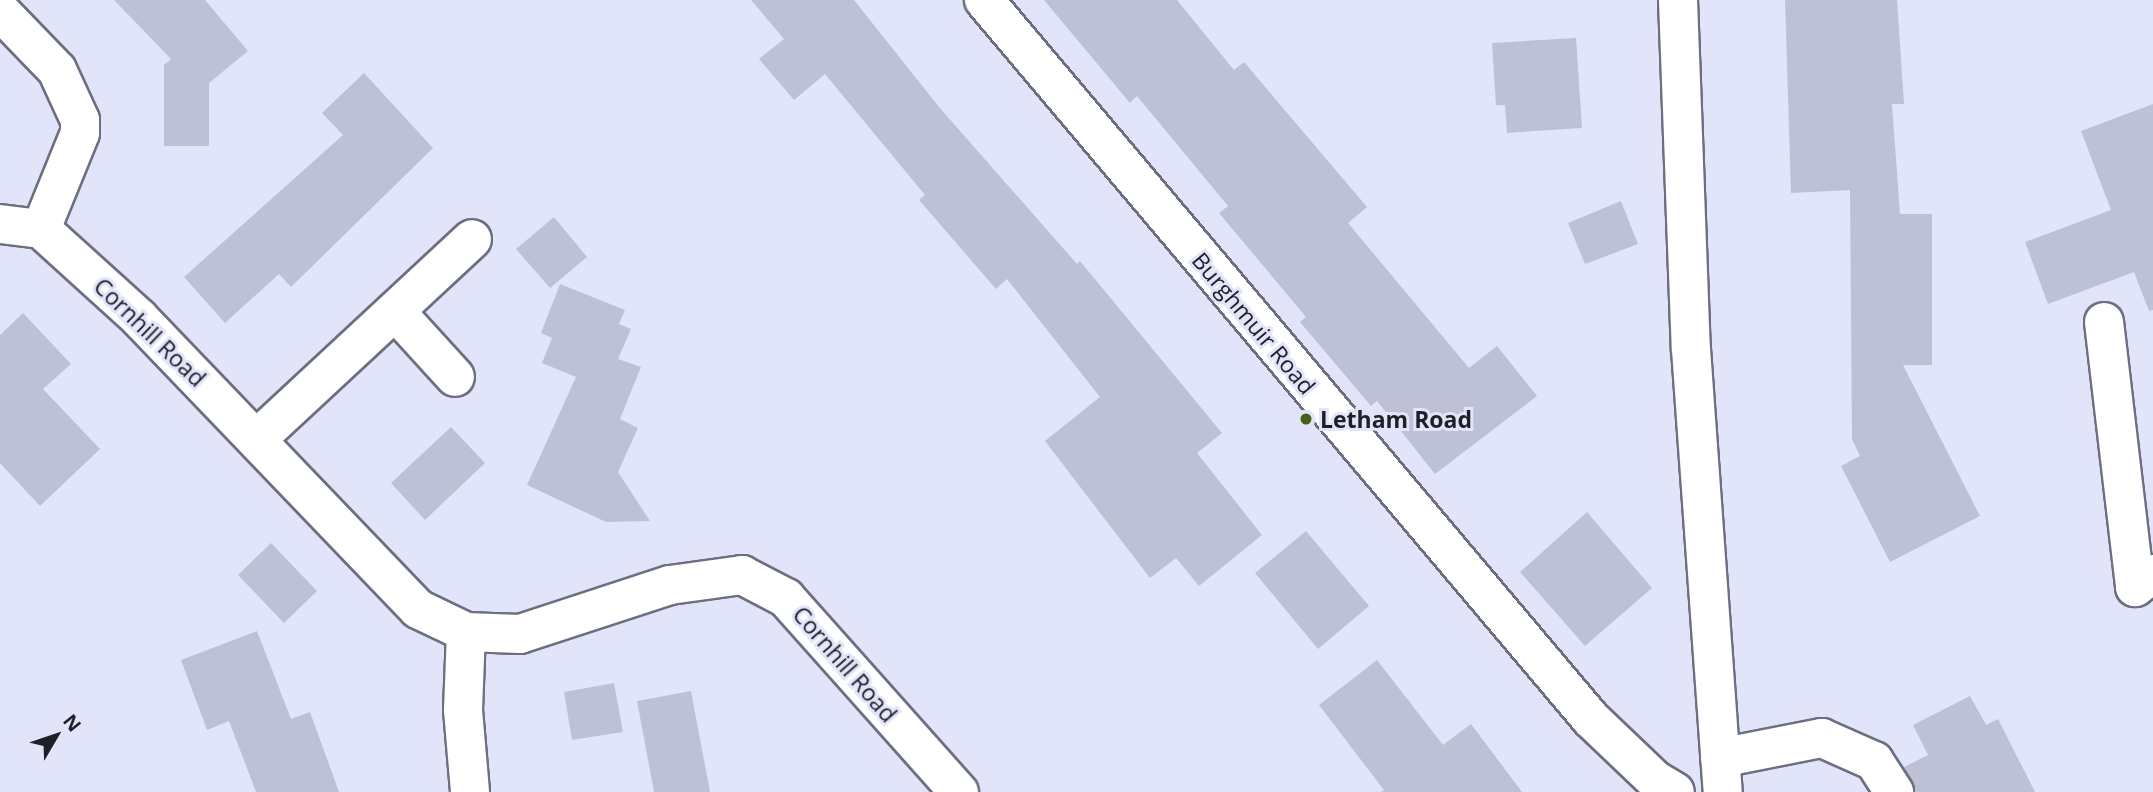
<!DOCTYPE html>
<style>
body{margin:0}
#map{position:relative;width:2153px;height:792px;overflow:hidden;background:#e2e5fa;font-family:"Open Sans",sans-serif}
div>[style]{position:absolute}
[style*='--x']{left:calc(var(--x)*1px);top:calc(var(--y)*1px);width:calc(var(--w)*1px);rotate:calc(var(--a)*1deg)}
.building>*{inset:0;background:#bec1d5}
.roads{filter:drop-shadow(2px 0 #6d6f81) drop-shadow(-2px 0 #6d6f81) drop-shadow(0 2px #6d6f81) drop-shadow(0 -2px #6d6f81)}
.minor>*{height:38px;margin:-19px;padding:0 19px;transform-origin:19px;border-radius:19px;background:#fff}
.dots>*{width:19px;height:19px;translate:-50% -50%;box-sizing:border-box;border:4px solid #e2e5fa;border-radius:50%}
span{translate:-50% -50%;white-space:nowrap;text-align:center;line-height:1.15;-webkit-text-stroke:6px #e2e5fa;paint-order:stroke}
.street-label{font-size:23px;color:#1e1f27}
.poi-label{font-size:23px;color:#1e1f27;font-weight:700}
.left{translate:0 -50%;text-align:left}
.north{position:absolute;left:21px;top:701px;width:70px;height:70px;-webkit-text-stroke:5px #e2e5fa;paint-order:stroke;rotate:51deg;font-size:19px;font-weight:700;line-height:28px;text-align:center;color:#1e1f27}
.north::after{content:'';display:block;margin:auto;width:24px;height:32px;background:#1e1f27;clip-path:polygon(50% 0,100% 100%,50% 72%,0 100%)}
</style>
<div id="map">
<div class="building">
<div style="clip-path:polygon(114px 0,205px 0,248px 51px,209px 83px,209px 146px,164px 146px,164px 65px,171px 59px)"></div>
<div style="clip-path:polygon(751px 0,854px 0,939px 107px,1077px 264px,1080px 261px,1222px 433px,1197px 453px,1262px 535px,1199px 586px,1176px 558px,1150px 578px,1045px 441px,1100px 397px,1007px 279px,996px 289px,919px 200px,925px 195px,825px 74px,794px 100px,759px 59px,784px 39px)"></div>
<div style="clip-path:polygon(1044px 0,1177px 0,1234px 70px,1244px 62px,1367px 207px,1348px 223px,1469px 368px,1497px 346px,1537px 396px,1435px 474px,1377px 401px,1371px 406px,1300px 322px,1306px 317px,1219px 213px,1228px 206px,1137px 96px,1130px 103px)"></div>
<div style="clip-path:polygon(1785px 0,1897px 0,1904px 104px,1892px 104px,1900px 214px,1932px 214px,1932px 365px,1903px 365px,1980px 516px,1890px 562px,1841px 466px,1860px 456px,1852px 439px,1850px 190px,1791px 193px)"></div>
<div style="clip-path:polygon(1576px 38px,1582px 128px,1507px 133px,1505px 105px,1496px 105px,1492px 43px)"></div>
<div style="clip-path:polygon(364px 73px,433px 148px,291px 287px,279px 274px,225px 323px,184px 277px,343px 135px,322px 113px)"></div>
<div style="clip-path:polygon(2153px 104px,2153px 310px,2149px 311px,2134px 272px,2048px 304px,2025px 242px,2111px 210px,2081px 131px)"></div>
<div style="clip-path:polygon(1621px 201px,1638px 244px,1585px 264px,1568px 223px)"></div>
<div style="clip-path:polygon(554px 217px,587px 257px,550px 288px,516px 249px)"></div>
<div style="clip-path:polygon(560px 284px,625px 310px,619px 324px,631px 329px,618px 359px,641px 367px,620px 419px,638px 428px,618px 472px,650px 521px,606px 522px,527px 485px,576px 377px,542px 363px,552px 338px,541px 333px)"></div>
<div style="clip-path:polygon(23px 313px,71px 364px,43px 389px,100px 449px,40px 506px,0 463px,0 335px)"></div>
<div style="clip-path:polygon(451px 427px,485px 463px,425px 520px,391px 483px)"></div>
<div style="clip-path:polygon(1587px 512px,1652px 588px,1585px 646px,1520px 572px)"></div>
<div style="clip-path:polygon(1306px 531px,1369px 606px,1318px 649px,1255px 573px)"></div>
<div style="clip-path:polygon(271px 543px,317px 591px,284px 623px,238px 575px)"></div>
<div style="clip-path:polygon(257px 631px,291px 719px,310px 712px,339px 792px,256px 792px,229px 721px,207px 730px,181px 660px)"></div>
<div style="clip-path:polygon(1377px 660px,1443px 745px,1471px 724px,1522px 792px,1381px 792px,1384px 790px,1319px 705px)"></div>
<div style="clip-path:polygon(614px 683px,623px 732px,572px 740px,564px 692px)"></div>
<div style="clip-path:polygon(691px 691px,710px 792px,654px 792px,637px 701px)"></div>
<div style="clip-path:polygon(1970px 696px,1986px 725px,1998px 719px,2035px 792px,1916px 792px,1904px 767px,1928px 755px,1913px 725px)"></div>
</div>
<div class="roads">
<div class="minor">
<div style="--x:984;--y:0;--w:941;--a:49.83"></div>
<div style="--x:1591;--y:719;--w:88;--a:43.6"></div>
<div style="--x:1655;--y:780;--w:23;--a:31"></div>
<div style="--x:1678;--y:0;--w:349;--a:87.9"></div>
<div style="--x:1691;--y:349;--w:444;--a:85.9"></div>
<div style="--x:0;--y:11;--w:82;--a:46"></div>
<div style="--x:57;--y:70;--w:55;--a:65.3"></div>
<div style="--x:80;--y:120;--w:13;--a:90"></div>
<div style="--x:80;--y:133;--w:104;--a:112.1"></div>
<div style="--x:0;--y:224;--w:41;--a:7"></div>
<div style="--x:41;--y:229;--w:132;--a:42.2"></div>
<div style="--x:139;--y:318;--w:403;--a:46.2"></div>
<div style="--x:418;--y:609;--w:53;--a:25.6"></div>
<div style="--x:466;--y:632;--w:54;--a:2.1"></div>
<div style="--x:520;--y:634;--w:158;--a:-18.1"></div>
<div style="--x:670;--y:585;--w:73;--a:-7.9"></div>
<div style="--x:742;--y:575;--w:50;--a:27.6"></div>
<div style="--x:786;--y:598;--w:260;--a:48.3"></div>
<div style="--x:395;--y:311;--w:89;--a:47.7"></div>
<div style="--x:2104;--y:322;--w:267;--a:83.3"></div>
<div style="--x:2135;--y:587;--w:22;--a:-36"></div>
<div style="--x:258;--y:438;--w:292;--a:-42.9"></div>
<div style="--x:466;--y:632;--w:78;--a:92.2"></div>
<div style="--x:463;--y:710;--w:82;--a:85.1"></div>
<div style="--x:1720;--y:758;--w:104;--a:-11.1"></div>
<div style="--x:1822;--y:738;--w:57;--a:23.9"></div>
<div style="--x:1874;--y:761;--w:37;--a:57"></div>
</div>
</div>
<div class="dots">
<div style="left:1306px;top:419px;background:#436216"></div>
</div>
<div class="street-label">
<span style="left:1254px;top:323px;rotate:50deg">Burghmuir Road</span>
<span style="left:150px;top:332px;rotate:44deg">Cornhill Road</span>
<span style="left:845px;top:664px;rotate:49deg">Cornhill Road</span>
</div>
<div class="poi-label">
<span class="left" style="left:1320px;top:419px">Letham Road</span>
</div>
<div class="north">N</div>
</div>
